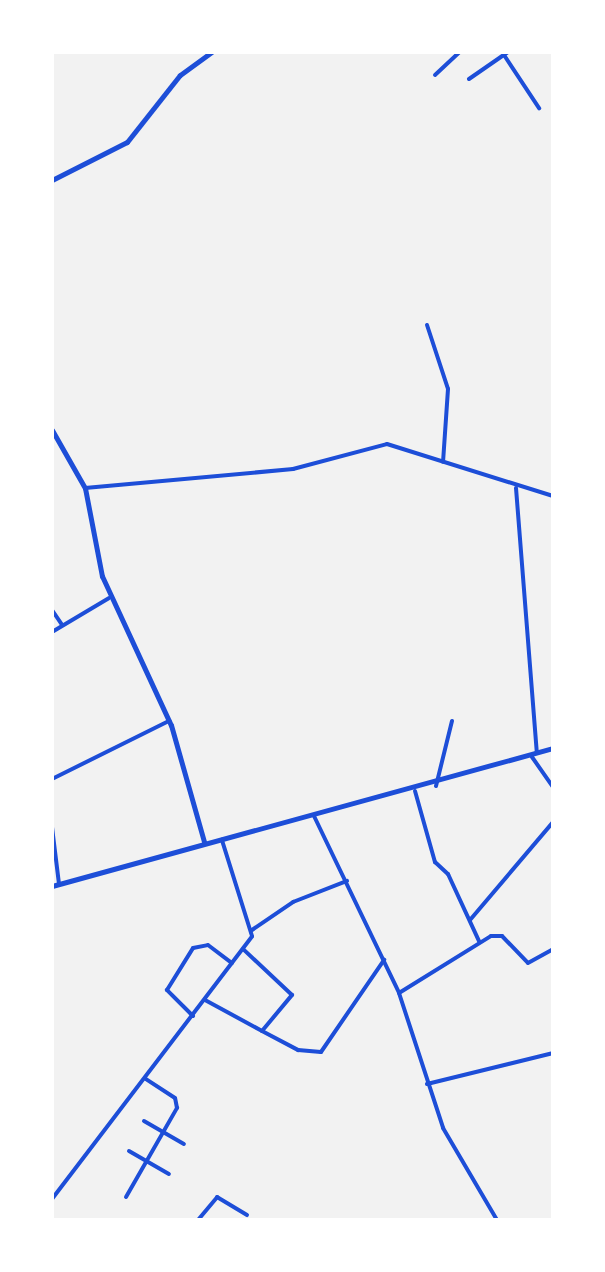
<!DOCTYPE html>
<style>
body{margin:0}
#map{position:relative;width:605px;height:1272px;overflow:hidden;background:#f2f2f2;font-family:"IBM Plex Sans",sans-serif}
div>[style]{position:absolute}
[style*='--x']{left:calc(var(--x)*1px);top:calc(var(--y)*1px);width:calc(var(--w)*1px);rotate:calc(var(--a)*1deg)}
.minor>*{height:4px;margin:-2px;padding:0 2px;transform-origin:2px;border-radius:2px;background:#1d4ed8}
.tertiary>*{height:5px;margin:-2.5px;padding:0 2.5px;transform-origin:2.5px;border-radius:2.5px;background:#1d4ed8}
.secondary>*{height:5px;margin:-2.5px;padding:0 2.5px;transform-origin:2.5px;border-radius:2.5px;background:#1d4ed8}
span{translate:-50% -50%;white-space:nowrap;text-align:center;line-height:1.15;-webkit-text-stroke:8px #fff;paint-order:stroke}
.frame{position:absolute;inset:0;border:54px solid #fff;pointer-events:none}
</style>
<div id="map">
<div class="minor">
<div style="--x:504;--y:55;--w:64;--a:56.6"></div>
<div style="--x:435;--y:75;--w:34;--a:-43"></div>
<div style="--x:469;--y:79;--w:47;--a:-34.7"></div>
<div style="--x:427;--y:325;--w:67;--a:71.8"></div>
<div style="--x:448;--y:389;--w:73;--a:93.9"></div>
<div style="--x:85;--y:488;--w:209;--a:-5.2"></div>
<div style="--x:293;--y:469;--w:97;--a:-14.9"></div>
<div style="--x:387;--y:444;--w:174;--a:17.4"></div>
<div style="--x:516;--y:488;--w:265;--a:85.5"></div>
<div style="--x:52;--y:610;--w:18;--a:56"></div>
<div style="--x:52;--y:632;--w:66;--a:-30.8"></div>
<div style="--x:532;--y:757;--w:37;--a:55"></div>
<div style="--x:52;--y:779;--w:131;--a:-26.4"></div>
<div style="--x:436;--y:786;--w:67;--a:-76.2"></div>
<div style="--x:415;--y:791;--w:74;--a:74.3"></div>
<div style="--x:435;--y:862;--w:18;--a:43"></div>
<div style="--x:448;--y:874;--w:74;--a:65.2"></div>
<div style="--x:314;--y:816;--w:196;--a:64.3"></div>
<div style="--x:399;--y:993;--w:142;--a:71.9"></div>
<div style="--x:443;--y:1128;--w:107;--a:59.6"></div>
<div style="--x:52;--y:827;--w:57;--a:83"></div>
<div style="--x:470;--y:920;--w:128;--a:-49.7"></div>
<div style="--x:252;--y:930;--w:50;--a:-34.3"></div>
<div style="--x:293;--y:902;--w:58;--a:-21.3"></div>
<div style="--x:399;--y:993;--w:108;--a:-31.8"></div>
<div style="--x:491;--y:936;--w:11;--a:0"></div>
<div style="--x:502;--y:936;--w:37;--a:46"></div>
<div style="--x:528;--y:963;--w:29;--a:-29"></div>
<div style="--x:205;--y:1000;--w:65;--a:28.5"></div>
<div style="--x:262;--y:1031;--w:47;--a:-50.2"></div>
<div style="--x:292;--y:995;--w:67;--a:-136.8"></div>
<div style="--x:193;--y:1016;--w:37;--a:-135"></div>
<div style="--x:167;--y:990;--w:49;--a:-58.2"></div>
<div style="--x:193;--y:948;--w:15;--a:-11"></div>
<div style="--x:208;--y:945;--w:30;--a:37"></div>
<div style="--x:262;--y:1031;--w:41;--a:27.8"></div>
<div style="--x:298;--y:1050;--w:23;--a:5"></div>
<div style="--x:321;--y:1052;--w:112;--a:-55.6"></div>
<div style="--x:427;--y:1084;--w:130;--a:-13.8"></div>
<div style="--x:144;--y:1121;--w:46;--a:29.9"></div>
<div style="--x:129;--y:1151;--w:46;--a:29.9"></div>
<div style="--x:126;--y:1197;--w:103;--a:-60.2"></div>
<div style="--x:177;--y:1108;--w:10;--a:-101"></div>
<div style="--x:175;--y:1098;--w:35;--a:-147"></div>
<div style="--x:52;--y:1199;--w:330;--a:-52.7"></div>
<div style="--x:252;--y:936;--w:101;--a:-107.4"></div>
<div style="--x:198;--y:1220;--w:30;--a:-50"></div>
<div style="--x:217;--y:1197;--w:35;--a:31"></div>
</div>
<div class="tertiary">
<div style="--x:52;--y:180;--w:84;--a:-26.9"></div>
<div style="--x:127;--y:142;--w:85;--a:-51.7"></div>
<div style="--x:180;--y:75;--w:39;--a:-36"></div>
<div style="--x:52;--y:430;--w:67;--a:60.4"></div>
<div style="--x:85;--y:488;--w:90;--a:79.1"></div>
<div style="--x:102;--y:576;--w:164;--a:65.2"></div>
<div style="--x:171;--y:725;--w:122;--a:74.2"></div>
</div>
<div class="secondary">
<div style="--x:52;--y:886;--w:520;--a:-15.4"></div>
</div>
<div class="frame"></div>
</div>
